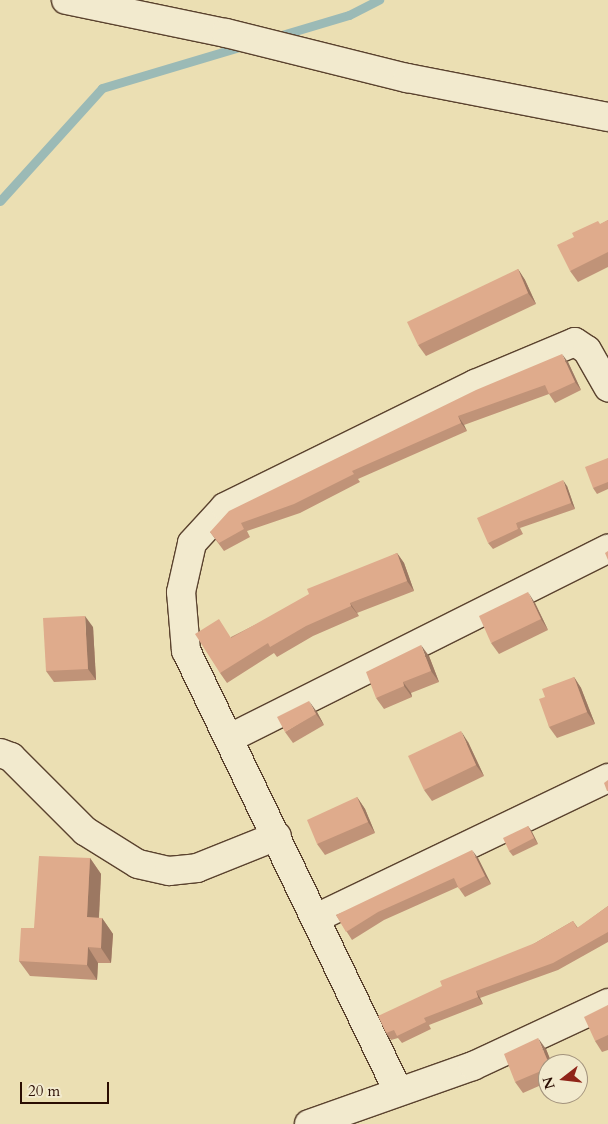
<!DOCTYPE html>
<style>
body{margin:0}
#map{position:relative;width:608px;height:1124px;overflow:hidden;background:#ebdfb3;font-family:Cardo,serif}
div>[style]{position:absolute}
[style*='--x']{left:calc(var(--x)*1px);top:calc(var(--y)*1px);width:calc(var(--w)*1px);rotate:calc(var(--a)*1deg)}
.stream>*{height:9px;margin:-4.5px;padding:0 4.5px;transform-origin:4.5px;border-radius:4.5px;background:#9bbab6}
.roads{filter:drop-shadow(1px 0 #5a422e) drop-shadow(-1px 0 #5a422e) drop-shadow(0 1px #5a422e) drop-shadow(0 -1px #5a422e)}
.minor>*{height:28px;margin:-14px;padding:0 14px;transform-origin:14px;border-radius:14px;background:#f2eace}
.wall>*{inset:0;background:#c09378}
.shaded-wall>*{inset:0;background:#9c7862}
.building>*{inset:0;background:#dfab8c}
span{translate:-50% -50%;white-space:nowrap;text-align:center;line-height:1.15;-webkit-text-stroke:5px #f2eace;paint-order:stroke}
.north{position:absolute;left:538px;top:1054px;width:50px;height:50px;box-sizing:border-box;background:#f2eace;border:1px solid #a2927c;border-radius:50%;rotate:254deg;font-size:14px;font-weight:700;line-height:20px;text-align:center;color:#2a0d02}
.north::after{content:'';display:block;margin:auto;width:18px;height:22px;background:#8f2418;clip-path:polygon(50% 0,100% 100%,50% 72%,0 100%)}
.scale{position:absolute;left:20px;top:1082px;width:89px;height:22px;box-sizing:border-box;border:2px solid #2a0d02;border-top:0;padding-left:6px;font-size:15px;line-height:18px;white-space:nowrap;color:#2a0d02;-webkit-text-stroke:4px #f2eace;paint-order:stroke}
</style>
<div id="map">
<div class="stream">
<div style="--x:275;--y:37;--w:77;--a:-16.6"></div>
<div style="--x:349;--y:15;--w:34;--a:-27"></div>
<div style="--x:0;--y:201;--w:152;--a:-47.9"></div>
<div style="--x:102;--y:88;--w:147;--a:-16.6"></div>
</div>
<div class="roads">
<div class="minor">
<div style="--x:66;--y:0;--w:163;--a:11.7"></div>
<div style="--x:226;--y:33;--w:187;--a:14"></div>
<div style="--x:407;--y:78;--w:205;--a:11"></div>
<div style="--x:230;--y:738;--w:423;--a:-26.6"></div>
<div style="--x:0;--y:753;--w:12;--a:20"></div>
<div style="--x:11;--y:757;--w:105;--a:45"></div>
<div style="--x:85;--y:831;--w:62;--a:31.9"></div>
<div style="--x:138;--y:864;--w:32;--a:13"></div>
<div style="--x:169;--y:871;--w:28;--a:-6"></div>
<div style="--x:197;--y:868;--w:86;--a:-21.8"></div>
<div style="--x:316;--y:918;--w:324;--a:-25.6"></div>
<div style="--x:398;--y:1091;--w:488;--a:-115.7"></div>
<div style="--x:186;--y:651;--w:59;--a:-94.8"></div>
<div style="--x:181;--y:592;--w:50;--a:-77.3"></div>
<div style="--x:192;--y:543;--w:49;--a:-47.5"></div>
<div style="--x:225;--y:507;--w:279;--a:-26.2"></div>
<div style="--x:475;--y:384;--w:108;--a:-22.8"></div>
<div style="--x:575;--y:342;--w:14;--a:34"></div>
<div style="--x:587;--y:350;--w:43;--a:60.4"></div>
<div style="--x:309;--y:1124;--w:174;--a:-19.5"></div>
<div style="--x:473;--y:1066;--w:149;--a:-25"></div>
</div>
</div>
<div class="wall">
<div style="clip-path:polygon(608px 220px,608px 267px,578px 282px,570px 271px,601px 224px)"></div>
<div style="clip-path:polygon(518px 269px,525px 280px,536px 304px,426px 356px,418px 345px)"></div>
<div style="clip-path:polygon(568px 362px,581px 390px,555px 403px,549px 394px,464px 425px,467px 431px,358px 479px,360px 482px,300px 513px,247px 531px,250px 537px,224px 551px,210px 532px)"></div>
<div style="clip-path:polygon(608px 458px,608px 489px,597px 494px,593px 488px)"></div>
<div style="clip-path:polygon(567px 486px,575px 509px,520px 528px,523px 534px,493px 549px,488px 543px)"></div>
<div style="clip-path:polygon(397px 553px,404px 563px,414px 591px,357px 613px,359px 616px,313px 636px,277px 657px,274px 653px,227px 683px,220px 673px,231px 637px)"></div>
<div style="clip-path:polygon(535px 603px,548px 630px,499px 654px,491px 643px)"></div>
<div style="clip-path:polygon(93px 627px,96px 680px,54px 682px,46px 671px)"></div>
<div style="clip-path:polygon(429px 656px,439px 682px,411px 693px,412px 697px,384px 709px,376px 698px)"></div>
<div style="clip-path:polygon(574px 677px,581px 688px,595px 724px,557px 738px,549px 727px,545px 697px)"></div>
<div style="clip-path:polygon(317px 712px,324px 725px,293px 743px,285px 732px)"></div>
<div style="clip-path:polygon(468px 742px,484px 776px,432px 801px,424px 790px)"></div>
<div style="clip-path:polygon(357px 797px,365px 809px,375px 833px,325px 855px,317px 844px)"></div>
<div style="clip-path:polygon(528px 826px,532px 832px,538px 844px,513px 856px,509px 851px)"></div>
<div style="clip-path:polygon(90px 858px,101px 874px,99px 918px,102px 918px,113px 934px,111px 963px,98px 963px,97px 980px,30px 976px,19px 961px,34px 928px)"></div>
<div style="clip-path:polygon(478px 858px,491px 884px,465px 897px,458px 887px,384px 920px,352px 940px,336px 915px)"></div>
<div style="clip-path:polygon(608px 906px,608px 942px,558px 970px,480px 998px,483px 1004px,429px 1025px,431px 1029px,402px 1043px,398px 1038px,391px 1040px,386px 1033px,535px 943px,573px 921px,578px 928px)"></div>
<div style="clip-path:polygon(608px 1005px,608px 1050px,602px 1052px,595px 1041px)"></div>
<div style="clip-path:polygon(546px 1049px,552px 1064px,548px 1064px,548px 1082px,523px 1093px,515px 1082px)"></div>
</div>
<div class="shaded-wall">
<div style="clip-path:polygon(518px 269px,525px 280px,536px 304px,528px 293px)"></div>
<div style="clip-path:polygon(562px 354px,568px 362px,581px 390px,575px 382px)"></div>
<div style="clip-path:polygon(458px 416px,464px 425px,467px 431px,461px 423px)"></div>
<div style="clip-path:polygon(563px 480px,567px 486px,575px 509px,571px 503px)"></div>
<div style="clip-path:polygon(397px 553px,404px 563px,414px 591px,407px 581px)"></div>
<div style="clip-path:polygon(528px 592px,535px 603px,548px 630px,541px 619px)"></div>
<div style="clip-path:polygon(350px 603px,357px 613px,359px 616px,351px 606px)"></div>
<div style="clip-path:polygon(85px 616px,93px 627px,96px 680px,88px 669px)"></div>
<div style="clip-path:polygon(421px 645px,429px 656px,439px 682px,431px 671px)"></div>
<div style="clip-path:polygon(574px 677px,581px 688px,595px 724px,587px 712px)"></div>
<div style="clip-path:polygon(403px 682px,411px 693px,412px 697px,404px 686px)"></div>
<div style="clip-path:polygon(309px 701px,317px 712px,324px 725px,316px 714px)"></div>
<div style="clip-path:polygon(461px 731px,468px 742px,484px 776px,476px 765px)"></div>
<div style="clip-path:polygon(357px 797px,365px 809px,375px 833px,368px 822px)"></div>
<div style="clip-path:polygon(528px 826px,532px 832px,538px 844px,534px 838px)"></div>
<div style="clip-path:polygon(472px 850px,478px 858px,491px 884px,485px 876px)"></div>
<div style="clip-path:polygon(90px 858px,101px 874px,98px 933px,87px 917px)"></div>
<div style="clip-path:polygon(102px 918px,113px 934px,111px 963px,101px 948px)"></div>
<div style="clip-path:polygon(88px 947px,98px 963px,97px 980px,87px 965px)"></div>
<div style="clip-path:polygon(476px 991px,480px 998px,483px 1004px,478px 997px)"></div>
<div style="clip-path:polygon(538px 1038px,546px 1049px,552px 1064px,549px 1064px)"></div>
</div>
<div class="building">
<div style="clip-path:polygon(608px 220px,608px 252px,570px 271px,557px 245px,574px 237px,572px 233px,598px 221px,600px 224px)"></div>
<div style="clip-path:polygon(518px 269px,528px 293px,418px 345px,407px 322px)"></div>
<div style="clip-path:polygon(562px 354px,575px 382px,549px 394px,545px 385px,458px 416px,461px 423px,352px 471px,354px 474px,294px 504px,241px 523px,244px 529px,219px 543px,210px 532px,229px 511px,476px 390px)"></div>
<div style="clip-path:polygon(608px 458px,608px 482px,593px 488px,585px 467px)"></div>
<div style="clip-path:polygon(563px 480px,571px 503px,516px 523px,518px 529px,488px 543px,477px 518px)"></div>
<div style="clip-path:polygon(608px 551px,608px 560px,605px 553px)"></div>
<div style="clip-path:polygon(397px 553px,407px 581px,350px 603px,351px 606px,306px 626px,270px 647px,268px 643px,220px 673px,195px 634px,219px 619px,231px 638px,309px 594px,307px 589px)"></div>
<div style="clip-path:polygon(528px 592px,541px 619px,491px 643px,479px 616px)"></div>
<div style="clip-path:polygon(85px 616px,88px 669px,46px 671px,43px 618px)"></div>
<div style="clip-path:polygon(421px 645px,431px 671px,403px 682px,404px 686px,376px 698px,366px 672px)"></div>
<div style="clip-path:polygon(574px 677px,587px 712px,549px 727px,539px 699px,545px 697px,542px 689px)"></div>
<div style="clip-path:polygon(309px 701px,316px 714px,285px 732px,277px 717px)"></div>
<div style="clip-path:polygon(461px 731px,476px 765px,424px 790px,408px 756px)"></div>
<div style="clip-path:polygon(608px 780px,608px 791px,607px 791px,604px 783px)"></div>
<div style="clip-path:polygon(357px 797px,368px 822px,317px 844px,307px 820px)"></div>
<div style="clip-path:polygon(528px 826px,534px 838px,509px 851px,503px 838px)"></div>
<div style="clip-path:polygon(472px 850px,485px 876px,459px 889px,454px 878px,378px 912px,346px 932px,336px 915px)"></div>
<div style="clip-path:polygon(39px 856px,90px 858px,87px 917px,102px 918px,101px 948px,88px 947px,87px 965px,19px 961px,21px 928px,34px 928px)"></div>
<div style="clip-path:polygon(608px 906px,608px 932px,553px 963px,476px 991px,478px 997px,424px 1018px,426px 1022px,397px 1036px,394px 1030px,386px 1033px,378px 1016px,442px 986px,440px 981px,535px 943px,573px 921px,577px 928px)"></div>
<div style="clip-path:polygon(608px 1005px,608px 1035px,595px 1041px,584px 1017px)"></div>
<div style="clip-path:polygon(538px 1038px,549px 1064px,548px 1064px,548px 1068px,515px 1082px,504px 1054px)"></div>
</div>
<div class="north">N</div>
<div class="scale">20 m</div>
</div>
